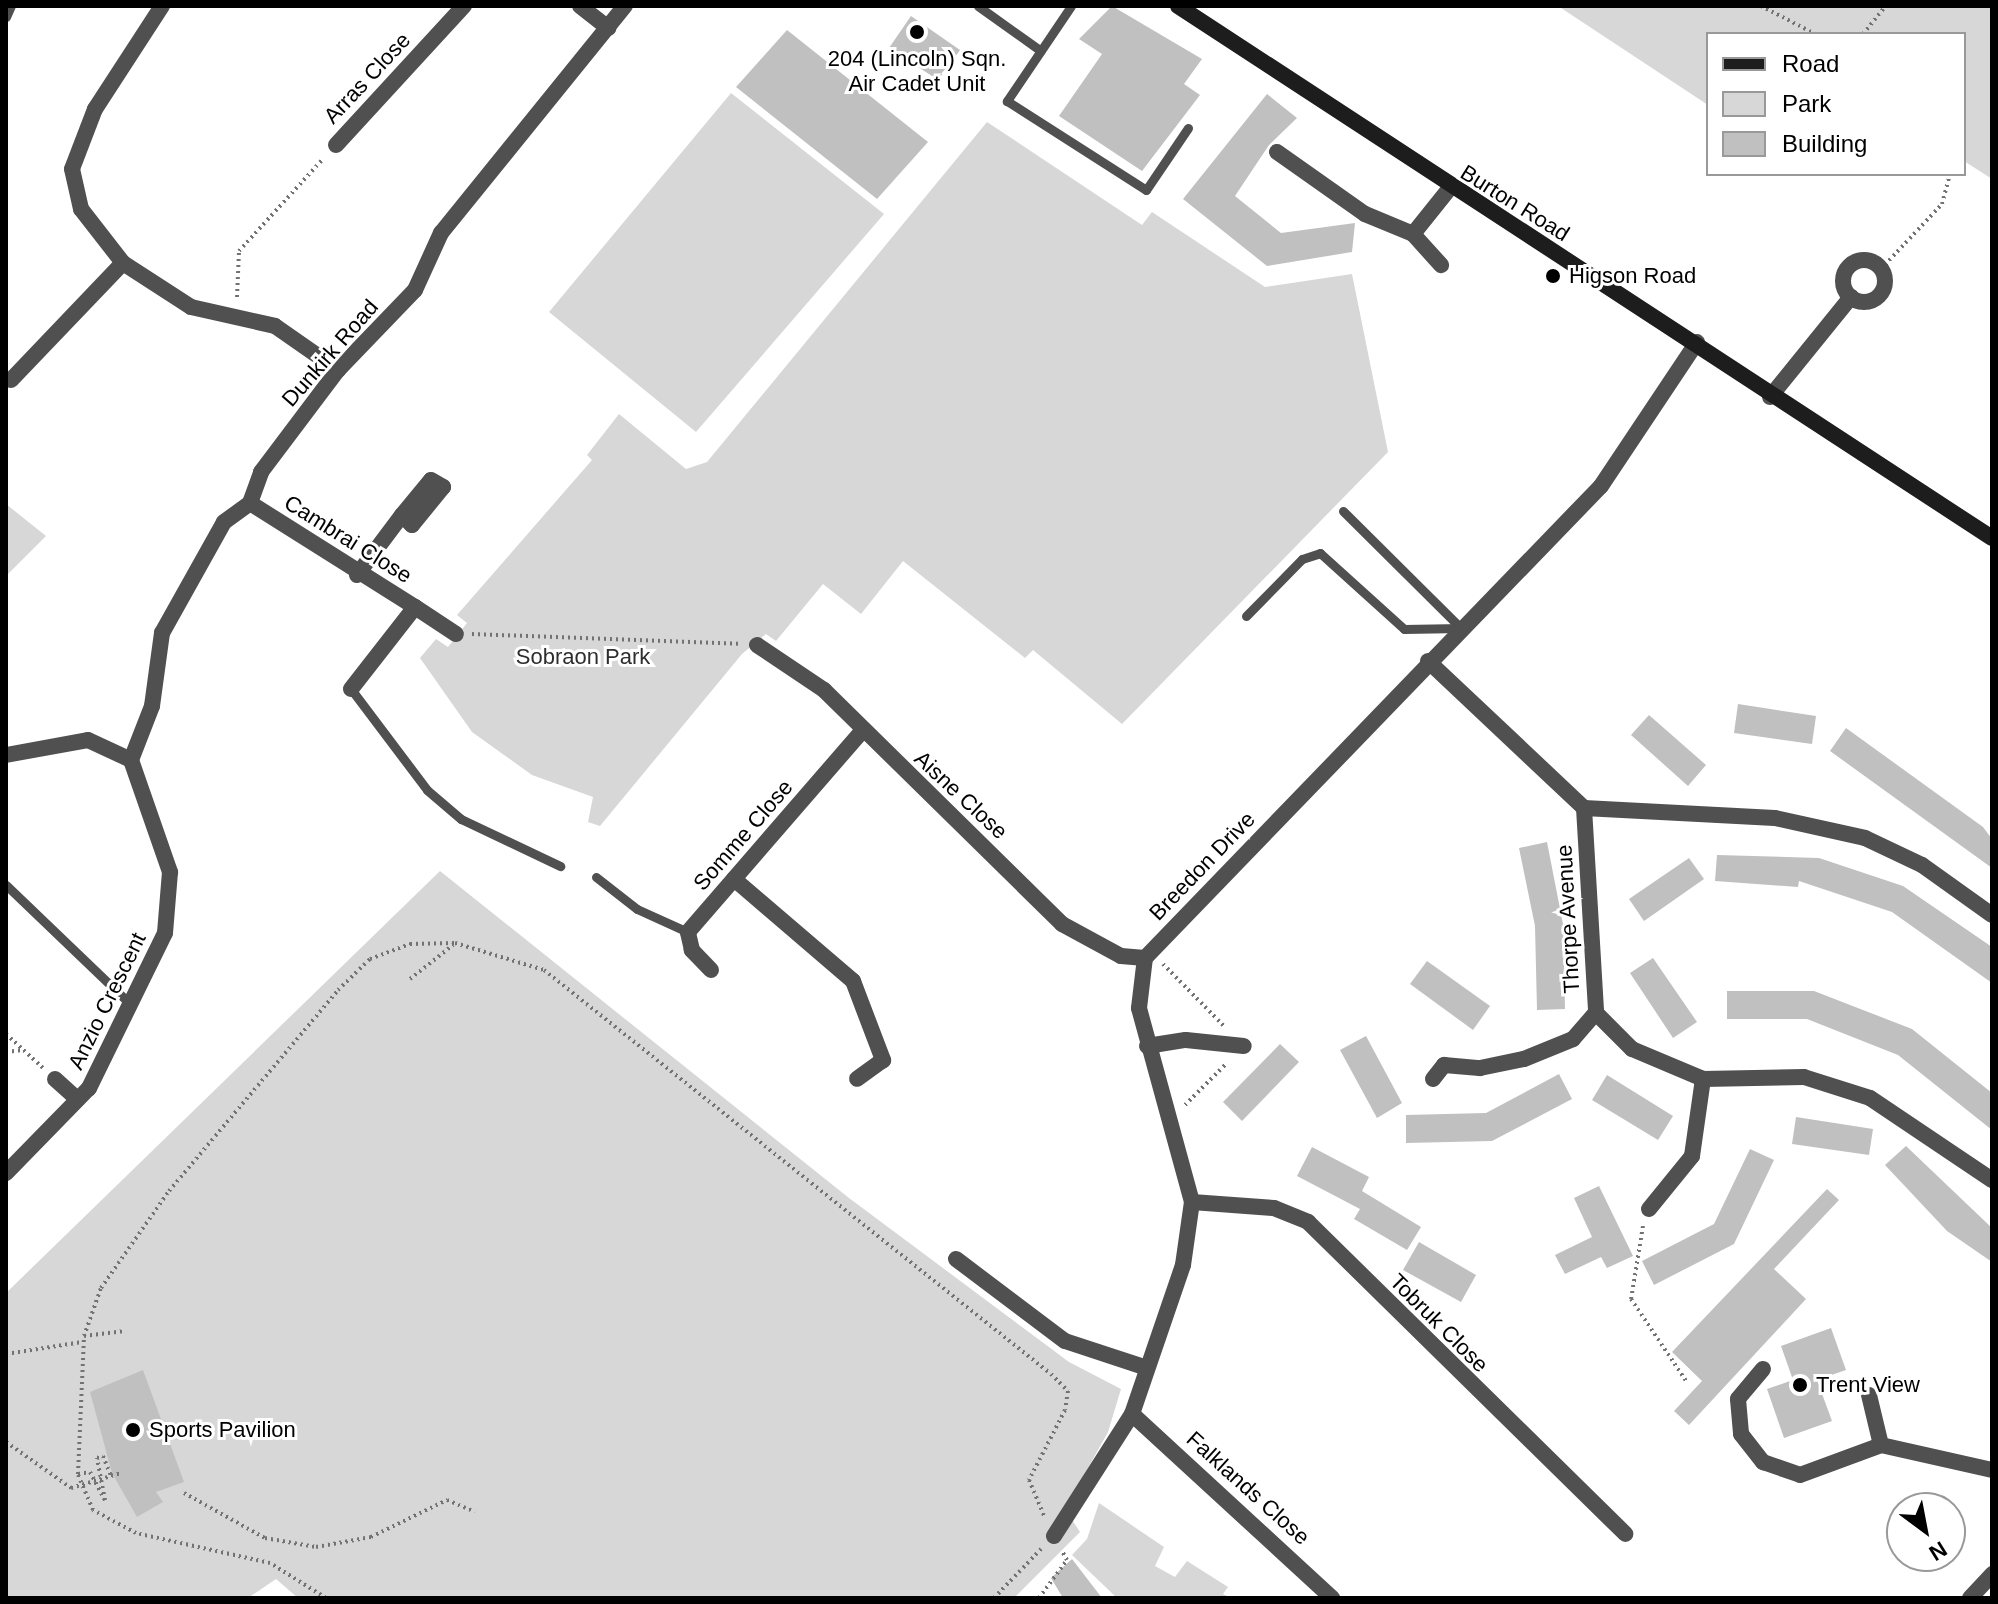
<!DOCTYPE html>
<style>
body{margin:0}
#map{position:relative;width:1998px;height:1604px;overflow:hidden;background:#fff;font-family:Arial,sans-serif}
div>[style]{position:absolute}
[style*='--x']{left:calc(var(--x)*1px);top:calc(var(--y)*1px);width:calc(var(--w)*1px);rotate:calc(var(--a)*1deg)}
.green>*{inset:0;background:#d7d7d7}
.building>*{inset:0;background:#c0c0c0}
.path>*{height:4px;margin-top:-2px;transform-origin:0;background:repeating-linear-gradient(90deg,#727272 0 2px,transparent 0 6px)}
.service>*{height:9px;margin:-4.5px;padding:0 4.5px;transform-origin:4.5px;border-radius:4.5px;background:#505050}
.minor>*{height:16px;margin:-8px;padding:0 8px;transform-origin:8px;border-radius:8px;background:#505050}
.minor>.ring{margin:-8px;padding:0;box-sizing:content-box;background:none;border:16px solid #505050;border-radius:50%}
.secondary>*{height:16px;margin:-8px;padding:0 8px;transform-origin:8px;border-radius:8px;background:#1d1d1d}
.dots>*{width:22px;height:22px;translate:-50% -50%;box-sizing:border-box;border:4px solid #fff;border-radius:50%}
span{translate:-50% -50%;white-space:nowrap;text-align:center;line-height:1.15;-webkit-text-stroke:6px #fff;paint-order:stroke}
.poi-label{font-size:22px;color:#000}
.left{translate:0 -50%;text-align:left}
.street-label{font-size:22px;color:#000}
.park-label{font-size:22px;color:#2e2e2e}
.frame{position:absolute;inset:0;border:8px solid #000;pointer-events:none}
.legend{position:absolute;left:1706px;top:32px;width:260px;height:144px;box-sizing:border-box;background:#fff;border:2px solid #999;margin:0;padding:10px 14px;list-style:none;font-size:24px;color:#000}
.legend li{display:flex;align-items:center;gap:16px;height:40px}
.legend b{width:40px;border:2px solid #999}
.north{position:absolute;left:1886px;top:1492px;width:80px;height:80px;box-sizing:border-box;background:#fff;border:2px solid #999;border-radius:50%;rotate:148deg;font-size:22px;font-weight:700;line-height:32px;text-align:center;color:#000}
.north::after{content:'';display:block;margin:auto;width:28px;height:36px;background:#000;clip-path:polygon(50% 0,100% 100%,50% 72%,0 100%)}
</style>
<div id="map">
<div class="green">
<div style="clip-path:polygon(1558px 6px,1992px 6px,1992px 179px,1964px 161px,1964px 34px,1708px 34px,1708px 105px)"></div>
<div style="clip-path:polygon(731px 93px,884px 214px,696px 432px,549px 312px)"></div>
<div style="clip-path:polygon(987px 122px,1142px 225px,1152px 212px,1265px 287px,1352px 274px,1388px 452px,1122px 724px,1033px 650px,1025px 658px,903px 561px,861px 614px,823px 584px,776px 641px,766px 634px,742px 654px,600px 826px,588px 822px,593px 797px,532px 775px,472px 732px,420px 658px,436px 639px,448px 647px,467px 623px,457px 615px,592px 460px,587px 455px,619px 414px,686px 469px,707px 462px)"></div>
<div style="clip-path:polygon(6px 504px,46px 536px,6px 576px)"></div>
<div style="clip-path:polygon(440px 871px,849px 1198px,1069px 1362px,1121px 1389px,1108px 1432px,1065px 1509px,1080px 1532px,1014px 1598px,298px 1598px,276px 1579px,248px 1598px,6px 1598px,6px 1293px)"></div>
<div style="clip-path:polygon(1099px 1503px,1164px 1547px,1155px 1566px,1175px 1577px,1187px 1561px,1228px 1587px,1223px 1594px,1231px 1598px,1117px 1598px,1072px 1555px,1087px 1539px)"></div>
</div>
<div class="building">
<div style="clip-path:polygon(1112px 6px,1202px 59px,1184px 84px,1200px 95px,1142px 171px,1059px 116px,1102px 54px,1079px 39px)"></div>
<div style="clip-path:polygon(911px 16px,960px 50px,938px 80px,889px 48px)"></div>
<div style="clip-path:polygon(787px 30px,928px 142px,877px 199px,736px 87px)"></div>
<div style="clip-path:polygon(1267px 94px,1297px 118px,1269px 145px,1235px 196px,1281px 233px,1355px 223px,1352px 252px,1267px 266px,1183px 199px)"></div>
<div style="clip-path:polygon(1738px 704px,1816px 716px,1812px 744px,1734px 733px)"></div>
<div style="clip-path:polygon(1649px 715px,1706px 765px,1688px 786px,1631px 735px)"></div>
<div style="clip-path:polygon(1846px 728px,1983px 827px,1992px 839px,1992px 868px,1830px 751px)"></div>
<div style="clip-path:polygon(1547px 842px,1563px 924px,1565px 1009px,1537px 1010px,1535px 926px,1519px 848px)"></div>
<div style="clip-path:polygon(1717px 855px,1819px 858px,1903px 886px,1992px 947px,1992px 983px,1892px 912px,1799px 881px,1798px 887px,1715px 881px)"></div>
<div style="clip-path:polygon(1689px 858px,1704px 879px,1644px 921px,1629px 899px)"></div>
<div style="clip-path:polygon(1653px 958px,1697px 1022px,1673px 1038px,1630px 973px)"></div>
<div style="clip-path:polygon(1427px 961px,1490px 1006px,1473px 1030px,1410px 984px)"></div>
<div style="clip-path:polygon(1727px 991px,1814px 991px,1912px 1029px,1992px 1093px,1992px 1130px,1898px 1055px,1807px 1019px,1727px 1019px)"></div>
<div style="clip-path:polygon(1366px 1036px,1402px 1103px,1377px 1118px,1340px 1050px)"></div>
<div style="clip-path:polygon(1280px 1044px,1299px 1062px,1242px 1121px,1223px 1102px)"></div>
<div style="clip-path:polygon(1559px 1074px,1572px 1099px,1492px 1141px,1406px 1143px,1406px 1115px,1486px 1113px)"></div>
<div style="clip-path:polygon(1607px 1075px,1673px 1116px,1658px 1140px,1592px 1100px)"></div>
<div style="clip-path:polygon(1796px 1117px,1873px 1129px,1869px 1155px,1792px 1144px)"></div>
<div style="clip-path:polygon(1906px 1146px,1992px 1228px,1992px 1262px,1947px 1231px,1885px 1165px)"></div>
<div style="clip-path:polygon(1312px 1147px,1369px 1177px,1362px 1191px,1421px 1227px,1407px 1250px,1354px 1219px,1360px 1209px,1297px 1176px)"></div>
<div style="clip-path:polygon(1750px 1149px,1774px 1160px,1734px 1244px,1654px 1285px,1642px 1261px,1714px 1224px)"></div>
<div style="clip-path:polygon(1599px 1186px,1633px 1256px,1607px 1268px,1601px 1257px,1565px 1274px,1555px 1255px,1592px 1237px,1574px 1198px)"></div>
<div style="clip-path:polygon(1827px 1189px,1839px 1200px,1774px 1269px,1806px 1299px,1689px 1425px,1674px 1411px,1702px 1381px,1672px 1352px)"></div>
<div style="clip-path:polygon(1419px 1242px,1476px 1275px,1461px 1302px,1403px 1270px)"></div>
<div style="clip-path:polygon(1831px 1328px,1846px 1370px,1817px 1380px,1832px 1421px,1784px 1438px,1767px 1389px,1793px 1380px,1781px 1346px)"></div>
<div style="clip-path:polygon(143px 1370px,184px 1482px,156px 1492px,163px 1502px,137px 1517px,112px 1473px,90px 1392px)"></div>
<div style="clip-path:polygon(1072px 1559px,1102px 1598px,1063px 1598px,1051px 1578px)"></div>
</div>
<div class="path">
<div style="--x:1761;--y:6;--w:61;--a:27.4"></div>
<div style="--x:1863;--y:34;--w:36;--a:-51"></div>
<div style="--x:1881;--y:269;--w:89;--a:-46.8"></div>
<div style="--x:1942;--y:204;--w:31;--a:-75"></div>
<div style="--x:237;--y:297;--w:46;--a:-87.5"></div>
<div style="--x:239;--y:251;--w:125;--a:-47.6"></div>
<div style="--x:472;--y:634;--w:267;--a:2.1"></div>
<div style="--x:1163;--y:964;--w:87;--a:45.5"></div>
<div style="--x:410;--y:979;--w:55;--a:-38.3"></div>
<div style="--x:6;--y:1034;--w:50;--a:42.6"></div>
<div style="--x:6;--y:1052;--w:17;--a:-7"></div>
<div style="--x:1185;--y:1105;--w:59;--a:-45"></div>
<div style="--x:1643;--y:1226;--w:74;--a:99.3"></div>
<div style="--x:1631;--y:1299;--w:99;--a:56.1"></div>
<div style="--x:84;--y:1336;--w:41;--a:-7"></div>
<div style="--x:6;--y:1354;--w:77;--a:-9"></div>
<div style="--x:6;--y:1442;--w:80;--a:35.3"></div>
<div style="--x:71;--y:1488;--w:52;--a:-16.7"></div>
<div style="--x:78;--y:1474;--w:12;--a:-9"></div>
<div style="--x:90;--y:1472;--w:32;--a:62"></div>
<div style="--x:105;--y:1500;--w:43;--a:-100.8"></div>
<div style="--x:97;--y:1458;--w:6;--a:-18"></div>
<div style="--x:103;--y:1456;--w:22;--a:68"></div>
<div style="--x:184;--y:1493;--w:93;--a:29.1"></div>
<div style="--x:265;--y:1538;--w:52;--a:10"></div>
<div style="--x:316;--y:1547;--w:56;--a:-10.3"></div>
<div style="--x:371;--y:1537;--w:85;--a:-26"></div>
<div style="--x:447;--y:1500;--w:30;--a:23"></div>
<div style="--x:326;--y:1598;--w:66;--a:-148"></div>
<div style="--x:270;--y:1563;--w:137;--a:-167.4"></div>
<div style="--x:136;--y:1533;--w:49;--a:-151.9"></div>
<div style="--x:93;--y:1510;--w:39;--a:-113"></div>
<div style="--x:78;--y:1474;--w:138;--a:-87.5"></div>
<div style="--x:84;--y:1336;--w:51;--a:-70.5"></div>
<div style="--x:101;--y:1288;--w:118;--a:-55"></div>
<div style="--x:169;--y:1191;--w:263;--a:-49.9"></div>
<div style="--x:338;--y:990;--w:45;--a:-44.1"></div>
<div style="--x:370;--y:959;--w:43;--a:-20.6"></div>
<div style="--x:410;--y:944;--w:45;--a:-1.3"></div>
<div style="--x:455;--y:943;--w:93;--a:16.9"></div>
<div style="--x:544;--y:970;--w:648;--a:38.55"></div>
<div style="--x:1051;--y:1374;--w:24;--a:45"></div>
<div style="--x:1068;--y:1391;--w:19;--a:99"></div>
<div style="--x:1065;--y:1410;--w:79;--a:117.2"></div>
<div style="--x:1029;--y:1480;--w:41;--a:67.2"></div>
<div style="--x:994;--y:1598;--w:68;--a:-46.2"></div>
<div style="--x:1039;--y:1598;--w:47;--a:-53.6"></div>
<div style="--x:1067;--y:1560;--w:10;--a:-119"></div>
</div>
<div class="service">
<div style="--x:978;--y:6;--w:77;--a:35.5"></div>
<div style="--x:1071;--y:6;--w:115;--a:124"></div>
<div style="--x:1007;--y:101;--w:165;--a:32.6"></div>
<div style="--x:1146;--y:190;--w:75;--a:-55.9"></div>
<div style="--x:6;--y:17;--w:12;--a:-66"></div>
<div style="--x:1343;--y:511;--w:166;--a:44.8"></div>
<div style="--x:1246;--y:616;--w:80;--a:-45.5"></div>
<div style="--x:1302;--y:559;--w:19;--a:-18"></div>
<div style="--x:1320;--y:553;--w:113;--a:42.1"></div>
<div style="--x:1404;--y:629;--w:57;--a:-1"></div>
<div style="--x:351;--y:689;--w:126;--a:53"></div>
<div style="--x:427;--y:790;--w:45;--a:40.5"></div>
<div style="--x:461;--y:819;--w:110;--a:25.4"></div>
<div style="--x:596;--y:877;--w:52;--a:38"></div>
<div style="--x:637;--y:909;--w:56;--a:24.3"></div>
<div style="--x:6;--y:885;--w:172;--a:43.8"></div>
</div>
<div class="minor">
<div style="--x:162;--y:6;--w:123;--a:123"></div>
<div style="--x:95;--y:109;--w:64;--a:111"></div>
<div style="--x:72;--y:169;--w:41;--a:77.3"></div>
<div style="--x:81;--y:209;--w:68;--a:52.1"></div>
<div style="--x:123;--y:263;--w:81;--a:32.9"></div>
<div style="--x:191;--y:307;--w:86;--a:12.7"></div>
<div style="--x:275;--y:326;--w:77;--a:34.9"></div>
<div style="--x:580;--y:6;--w:36;--a:38"></div>
<div style="--x:336;--y:145;--w:189;--a:-47.4"></div>
<div style="--x:1277;--y:152;--w:108;--a:35.2"></div>
<div style="--x:1365;--y:214;--w:52;--a:22.6"></div>
<div style="--x:1413;--y:234;--w:58;--a:-51.3"></div>
<div style="--x:1413;--y:234;--w:42;--a:47.9"></div>
<div class="ring" style="left:1843px;top:260px;width:26px;height:26px"></div>
<div style="--x:11;--y:380;--w:162;--a:-46.3"></div>
<div style="--x:1770;--y:397;--w:129;--a:-51"></div>
<div style="--x:250;--y:503;--w:195;--a:32.2"></div>
<div style="--x:415;--y:607;--w:104;--a:128"></div>
<div style="--x:357;--y:575;--w:75;--a:-53.1"></div>
<div style="--x:402;--y:515;--w:45;--a:-50.4"></div>
<div style="--x:431;--y:480;--w:14;--a:30"></div>
<div style="--x:443;--y:487;--w:49;--a:129.2"></div>
<div style="--x:412;--y:525;--w:14;--a:-135"></div>
<div style="--x:415;--y:607;--w:49;--a:33.4"></div>
<div style="--x:757;--y:645;--w:81;--a:33.9"></div>
<div style="--x:824;--y:690;--w:334;--a:44.5"></div>
<div style="--x:1062;--y:924;--w:67;--a:28.5"></div>
<div style="--x:1121;--y:956;--w:24;--a:5"></div>
<div style="--x:1428;--y:661;--w:214;--a:43.3"></div>
<div style="--x:6;--y:755;--w:83;--a:-10.4"></div>
<div style="--x:88;--y:740;--w:47;--a:24.9"></div>
<div style="--x:131;--y:760;--w:119;--a:70.8"></div>
<div style="--x:170;--y:872;--w:61;--a:94.7"></div>
<div style="--x:165;--y:933;--w:173;--a:116.1"></div>
<div style="--x:89;--y:1088;--w:119;--a:134.3"></div>
<div style="--x:131;--y:760;--w:58;--a:-68.7"></div>
<div style="--x:152;--y:706;--w:74;--a:-82.2"></div>
<div style="--x:162;--y:633;--w:127;--a:-60.8"></div>
<div style="--x:224;--y:522;--w:32;--a:-36"></div>
<div style="--x:250;--y:503;--w:33;--a:-70"></div>
<div style="--x:261;--y:472;--w:128;--a:-53"></div>
<div style="--x:338;--y:370;--w:111;--a:-46.1"></div>
<div style="--x:415;--y:290;--w:63;--a:-65.5"></div>
<div style="--x:441;--y:233;--w:292;--a:-51"></div>
<div style="--x:1584;--y:808;--w:205;--a:86.6"></div>
<div style="--x:1596;--y:1013;--w:51;--a:45"></div>
<div style="--x:1632;--y:1049;--w:77;--a:22.9"></div>
<div style="--x:1703;--y:1079;--w:101;--a:-1.1"></div>
<div style="--x:1804;--y:1077;--w:69;--a:17.7"></div>
<div style="--x:1870;--y:1098;--w:147;--a:33.9"></div>
<div style="--x:1584;--y:808;--w:191;--a:3"></div>
<div style="--x:1775;--y:818;--w:92;--a:12.5"></div>
<div style="--x:1865;--y:838;--w:63;--a:25.3"></div>
<div style="--x:1922;--y:865;--w:86;--a:35.5"></div>
<div style="--x:734;--y:879;--w:157;--a:40.6"></div>
<div style="--x:853;--y:981;--w:85;--a:69.2"></div>
<div style="--x:883;--y:1060;--w:32;--a:144"></div>
<div style="--x:711;--y:970;--w:28;--a:-134"></div>
<div style="--x:692;--y:950;--w:18;--a:-103"></div>
<div style="--x:688;--y:932;--w:264;--a:-49.1"></div>
<div style="--x:1147;--y:1046;--w:39;--a:-9"></div>
<div style="--x:1186;--y:1040;--w:58;--a:5.9"></div>
<div style="--x:55;--y:1079;--w:30;--a:42"></div>
<div style="--x:1433;--y:1079;--w:18;--a:-52"></div>
<div style="--x:1444;--y:1065;--w:36;--a:5"></div>
<div style="--x:1480;--y:1068;--w:45;--a:-11.6"></div>
<div style="--x:1524;--y:1059;--w:53;--a:-22.2"></div>
<div style="--x:1573;--y:1039;--w:35;--a:-49"></div>
<div style="--x:1192;--y:1202;--w:82;--a:4.2"></div>
<div style="--x:1274;--y:1208;--w:37;--a:22"></div>
<div style="--x:1308;--y:1222;--w:445;--a:44.5"></div>
<div style="--x:1649;--y:1209;--w:68;--a:-50.9"></div>
<div style="--x:1692;--y:1156;--w:78;--a:-81.9"></div>
<div style="--x:956;--y:1259;--w:136;--a:37"></div>
<div style="--x:1065;--y:1341;--w:86;--a:18.2"></div>
<div style="--x:1763;--y:1369;--w:39;--a:130"></div>
<div style="--x:1738;--y:1399;--w:35;--a:85"></div>
<div style="--x:1741;--y:1434;--w:36;--a:52"></div>
<div style="--x:1763;--y:1462;--w:39;--a:19"></div>
<div style="--x:1800;--y:1475;--w:86;--a:-20.3"></div>
<div style="--x:1881;--y:1445;--w:114;--a:12.7"></div>
<div style="--x:1869;--y:1395;--w:51;--a:76.5"></div>
<div style="--x:1132;--y:1414;--w:272;--a:42.6"></div>
<div style="--x:1054;--y:1536;--w:145;--a:-57.4"></div>
<div style="--x:1132;--y:1414;--w:157;--a:-71.1"></div>
<div style="--x:1183;--y:1265;--w:64;--a:-81.9"></div>
<div style="--x:1192;--y:1202;--w:201;--a:-105.3"></div>
<div style="--x:1139;--y:1008;--w:50;--a:-83.2"></div>
<div style="--x:1145;--y:958;--w:656;--a:-45.99"></div>
<div style="--x:1601;--y:486;--w:173;--a:-56.3"></div>
<div style="--x:1970;--y:1598;--w:33;--a:-47"></div>
</div>
<div class="secondary">
<div style="--x:1178;--y:6;--w:972;--a:33.17"></div>
</div>
<div class="dots">
<div style="left:917px;top:32px;background:#000"></div>
<div style="left:1553px;top:276px;background:#000"></div>
<div style="left:1800px;top:1385px;background:#000"></div>
<div style="left:133px;top:1430px;background:#000"></div>
</div>
<div class="poi-label">
<span style="left:917px;top:71px">204 (Lincoln) Sqn.<br>Air Cadet Unit</span>
<span class="left" style="left:1569px;top:276px">Higson Road</span>
<span class="left" style="left:1816px;top:1385px">Trent View</span>
<span class="left" style="left:149px;top:1430px">Sports Pavilion</span>
</div>
<div class="street-label">
<span style="left:367px;top:78px;rotate:-47deg">Arras Close</span>
<span style="left:1515px;top:203px;rotate:32deg">Burton Road</span>
<span style="left:330px;top:353px;rotate:-49deg">Dunkirk Road</span>
<span style="left:348px;top:539px;rotate:32deg">Cambrai Close</span>
<span style="left:961px;top:795px;rotate:43deg">Aisne Close</span>
<span style="left:743px;top:835px;rotate:-49deg">Somme Close</span>
<span style="left:1202px;top:866px;rotate:-46deg">Breedon Drive</span>
<span style="left:1568px;top:919px;rotate:-93deg">Thorpe Avenue</span>
<span style="left:107px;top:1001px;rotate:-64deg">Anzio Crescent</span>
<span style="left:1439px;top:1323px;rotate:45deg">Tobruk Close</span>
<span style="left:1248px;top:1488px;rotate:42deg">Falklands Close</span>
</div>
<div class="park-label">
<span style="left:583px;top:657px">Sobraon Park</span>
</div>
<div class="frame"></div>
<ul class="legend">
<li><b style="height:10px;background:#1d1d1d"></b>Road</li>
<li><b style="height:22px;background:#d7d7d7"></b>Park</li>
<li><b style="height:22px;background:#c0c0c0"></b>Building</li>
</ul>
<div class="north">N</div>
</div>
